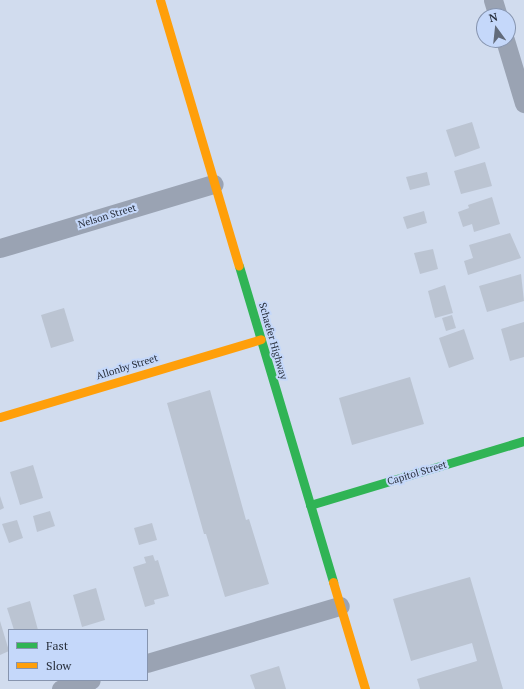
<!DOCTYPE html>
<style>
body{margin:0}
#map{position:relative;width:524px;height:689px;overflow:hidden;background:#d1dcee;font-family:"PT Serif",serif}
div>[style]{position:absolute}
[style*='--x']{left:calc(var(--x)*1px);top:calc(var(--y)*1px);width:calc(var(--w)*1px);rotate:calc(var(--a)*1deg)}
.building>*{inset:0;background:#bbc4d2}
.street>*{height:19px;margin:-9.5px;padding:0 9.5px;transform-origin:9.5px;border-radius:9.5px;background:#9aa3b3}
.fast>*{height:9px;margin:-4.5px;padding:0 4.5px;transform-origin:4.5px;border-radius:4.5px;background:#30b455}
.slow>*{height:9px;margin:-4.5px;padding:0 4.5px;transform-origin:4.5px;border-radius:4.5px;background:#ff9f0a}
span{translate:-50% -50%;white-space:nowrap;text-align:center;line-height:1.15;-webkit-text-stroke:4px #c5d8fa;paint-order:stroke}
.street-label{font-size:10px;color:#272e3b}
.legend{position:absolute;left:8px;top:629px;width:140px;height:52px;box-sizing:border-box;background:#c5d8fa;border:1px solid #8694ae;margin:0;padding:5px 7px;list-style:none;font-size:12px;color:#272e3b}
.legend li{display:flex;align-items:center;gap:8px;height:20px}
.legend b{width:20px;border:1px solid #8694ae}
.north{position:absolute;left:476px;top:8px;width:40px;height:40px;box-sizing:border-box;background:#c5d8fa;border:1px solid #8694ae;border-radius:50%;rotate:345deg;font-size:11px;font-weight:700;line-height:16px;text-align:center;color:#272e3b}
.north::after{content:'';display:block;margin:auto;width:14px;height:18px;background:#626b7a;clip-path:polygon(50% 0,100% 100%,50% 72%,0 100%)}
</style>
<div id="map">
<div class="building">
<div style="clip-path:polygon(472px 122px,480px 148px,455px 157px,446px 130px)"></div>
<div style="clip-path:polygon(485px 162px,492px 186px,461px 194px,454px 171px)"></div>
<div style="clip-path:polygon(427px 172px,430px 185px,410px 190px,406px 177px)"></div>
<div style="clip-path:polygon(492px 197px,500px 224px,474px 232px,472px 224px,463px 227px,458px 212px,469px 208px,468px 205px)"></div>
<div style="clip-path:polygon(424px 211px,427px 223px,407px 229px,403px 217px)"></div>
<div style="clip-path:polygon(510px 233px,521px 258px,468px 275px,464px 261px,473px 258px,469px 245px)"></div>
<div style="clip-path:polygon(433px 249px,438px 269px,420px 274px,414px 253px)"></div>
<div style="clip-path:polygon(521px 274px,524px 301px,487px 312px,479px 286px)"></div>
<div style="clip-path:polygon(445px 285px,453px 313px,435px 318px,428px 291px)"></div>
<div style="clip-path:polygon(64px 308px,74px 341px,51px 348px,41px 315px)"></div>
<div style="clip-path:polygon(452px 315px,456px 328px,446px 331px,442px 318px)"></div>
<div style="clip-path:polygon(524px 322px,524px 357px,510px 361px,501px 329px)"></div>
<div style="clip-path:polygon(464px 329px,474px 359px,449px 368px,439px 338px)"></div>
<div style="clip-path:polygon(410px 377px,424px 424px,352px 445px,339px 398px)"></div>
<div style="clip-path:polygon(210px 390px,246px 520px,249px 519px,269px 584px,225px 597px,206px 534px,204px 534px,167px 403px)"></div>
<div style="clip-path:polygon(33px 465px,43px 498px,20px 505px,10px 472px)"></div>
<div style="clip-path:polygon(0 496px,4px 508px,0 510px)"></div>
<div style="clip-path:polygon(50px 511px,55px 526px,37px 532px,33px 516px)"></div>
<div style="clip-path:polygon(17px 520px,23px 538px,9px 543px,2px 524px)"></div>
<div style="clip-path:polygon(152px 523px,157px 540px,139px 545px,134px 528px)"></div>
<div style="clip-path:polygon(153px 555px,155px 561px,158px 560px,169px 596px,154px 600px,155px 604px,145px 607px,133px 567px,146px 563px,144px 557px)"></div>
<div style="clip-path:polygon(470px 577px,503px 689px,420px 689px,417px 679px,477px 661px,472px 643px,411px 661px,393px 599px)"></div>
<div style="clip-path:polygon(96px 588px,105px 620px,82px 627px,73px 595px)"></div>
<div style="clip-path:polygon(30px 601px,38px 630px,14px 630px,7px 608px)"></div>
<div style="clip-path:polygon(0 621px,9px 651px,0 655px)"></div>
<div style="clip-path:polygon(279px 666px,286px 689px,255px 689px,250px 675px)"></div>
</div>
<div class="street">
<div style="--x:493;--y:0;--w:17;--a:73"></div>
<div style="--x:505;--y:40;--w:66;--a:73.2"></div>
<div style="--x:0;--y:248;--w:223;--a:-16.7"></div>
<div style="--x:147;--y:663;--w:201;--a:-16.5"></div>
<div style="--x:61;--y:689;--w:31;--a:-17"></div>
</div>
<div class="fast">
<div style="--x:239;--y:266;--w:330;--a:73.4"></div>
<div style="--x:310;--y:505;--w:223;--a:-16.7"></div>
</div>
<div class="slow">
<div style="--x:160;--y:0;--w:277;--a:73.5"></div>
<div style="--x:0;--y:417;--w:272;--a:-16.6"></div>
<div style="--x:333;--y:582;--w:112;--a:73.3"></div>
</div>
<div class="street-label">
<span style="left:107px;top:216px;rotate:-17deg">Nelson Street</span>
<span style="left:273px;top:341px;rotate:74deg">Schaefer Highway</span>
<span style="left:127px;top:367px;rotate:-17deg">Allonby Street</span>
<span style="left:417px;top:473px;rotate:-17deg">Capitol Street</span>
</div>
<ul class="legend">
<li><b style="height:5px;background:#30b455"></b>Fast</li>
<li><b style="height:5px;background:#ff9f0a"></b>Slow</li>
</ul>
<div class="north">N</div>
</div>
